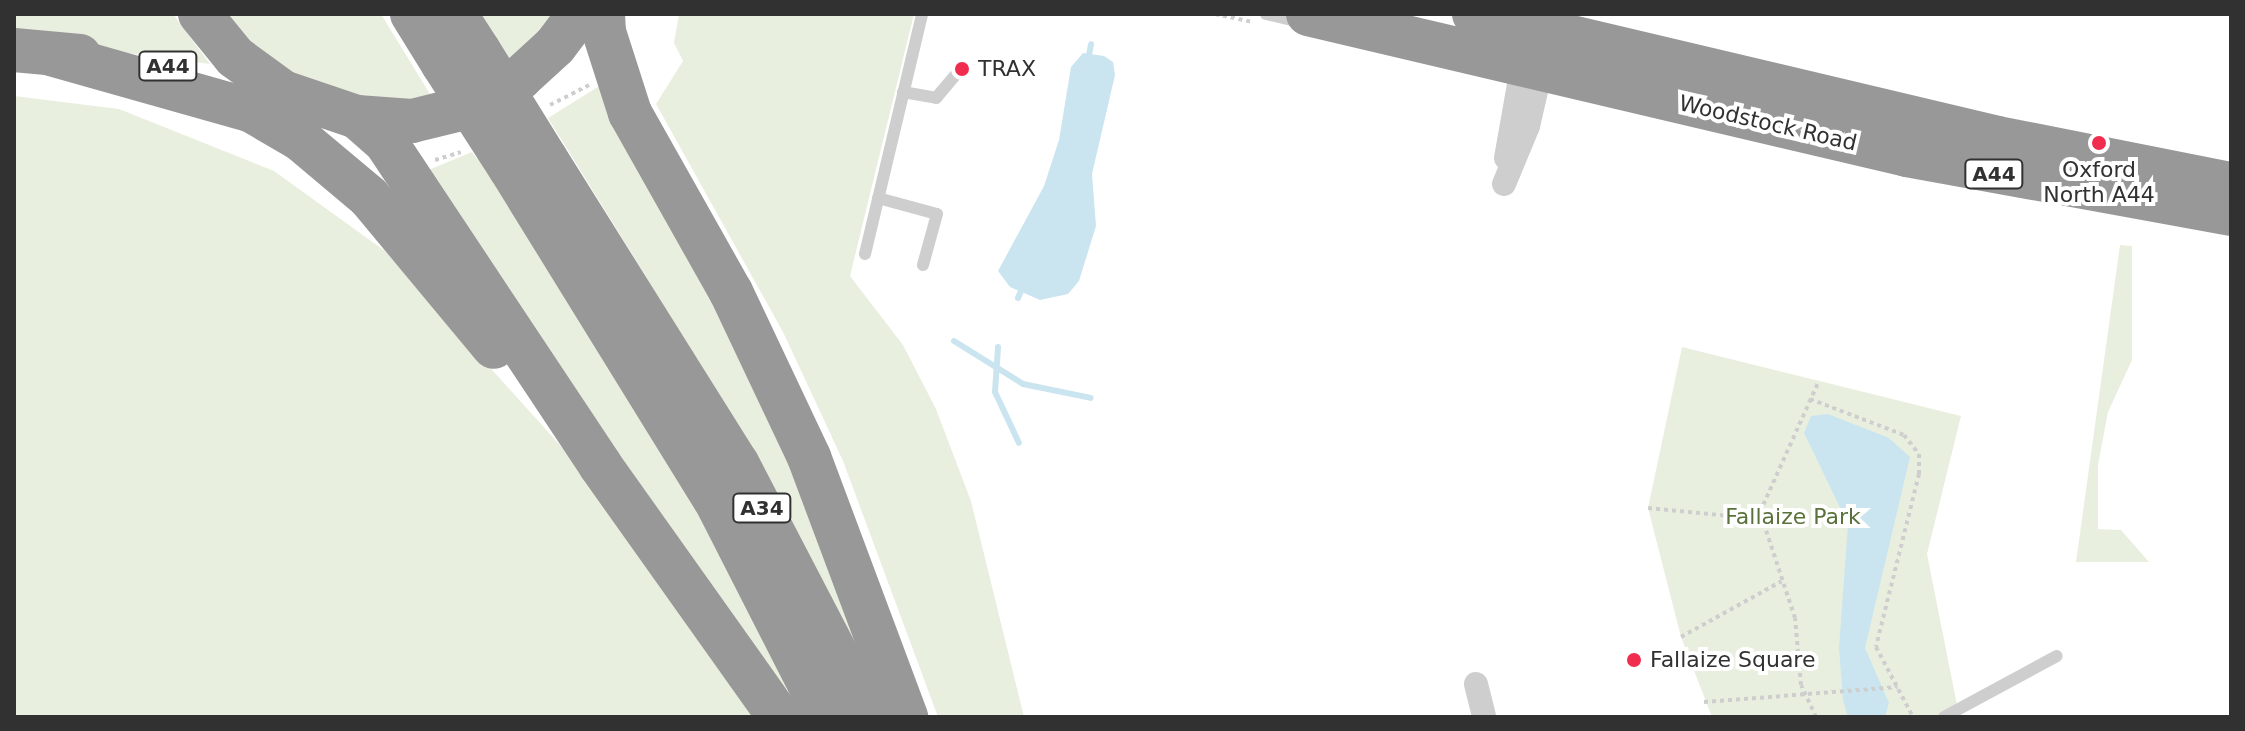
<!DOCTYPE html>
<style>
body{margin:0}
#map{position:relative;width:2245px;height:731px;overflow:hidden;background:#fff;font-family:"DejaVu Sans",sans-serif}
div>[style]{position:absolute}
[style*='--x']{left:calc(var(--x)*1px);top:calc(var(--y)*1px);width:calc(var(--w)*1px);rotate:calc(var(--a)*1deg)}
.green>*{inset:0;background:#e9efdf}
.water>*{inset:0;background:#cae5ef}
.stream>*{height:6px;margin:-3px;padding:0 3px;transform-origin:3px;border-radius:3px;background:#cae5ef}
.path>*{height:4px;margin-top:-2px;transform-origin:0;background:repeating-linear-gradient(90deg,#cecece 0 4px,transparent 0 8px)}
.lane>*{height:12px;margin:-6px;padding:0 6px;transform-origin:6px;border-radius:6px;background:#cecece}
.street>*{height:24px;margin:-12px;padding:0 12px;transform-origin:12px;border-radius:12px;background:#cecece}
.highway>*{height:44px;margin:-22px;padding:0 22px;transform-origin:22px;border-radius:22px;background:#989898}
.highway-bridge>*{height:44px;margin:-22px;padding:0 22px;transform-origin:22px;border-radius:22px;background:#989898}
.dots>*{width:22px;height:22px;translate:-50% -50%;box-sizing:border-box;border:4px solid #fff;border-radius:50%}
span{translate:-50% -50%;white-space:nowrap;text-align:center;line-height:1.15;-webkit-text-stroke:8px #fff;paint-order:stroke}
.shield-label span{padding:2px 6px;background:#fff;border:2px solid;border-radius:6px;-webkit-text-stroke-width:0}
.shield-label{font-size:20px;color:#313131;font-weight:700}
.poi-label{font-size:22px;color:#313131}
.left{translate:0 -50%;text-align:left}
.street-label{font-size:22px;color:#313131}
.park-label{font-size:22px;color:#5a713b}
.frame{position:absolute;inset:0;border:16px solid #313131;pointer-events:none}
</style>
<div id="map">
<div class="green">
<div style="clip-path:polygon(173px 14px,210px 64px,14px 38px,14px 15px)"></div>
<div style="clip-path:polygon(216px 14px,381px 14px,433px 99px,410px 107px,296px 87px)"></div>
<div style="clip-path:polygon(480px 14px,561px 14px,512px 65px)"></div>
<div style="clip-path:polygon(679px 14px,914px 14px,850px 276px,903px 345px,936px 409px,971px 501px,1024px 717px,938px 717px,843px 461px,783px 332px,656px 104px,683px 61px,674px 43px)"></div>
<div style="clip-path:polygon(601px 85px,676px 216px,829px 542px,858px 651px,645px 275px,548px 118px)"></div>
<div style="clip-path:polygon(14px 96px,119px 109px,274px 171px,385px 251px,614px 505px,757px 717px,14px 717px)"></div>
<div style="clip-path:polygon(472px 152px,477px 159px,482px 155px,624px 371px,794px 685px,776px 693px,426px 171px)"></div>
<div style="clip-path:polygon(2120px 245px,2132px 246px,2132px 360px,2108px 412px,2098px 465px,2098px 529px,2121px 530px,2149px 562px,2076px 562px)"></div>
<div style="clip-path:polygon(1682px 347px,1961px 416px,1927px 554px,1958px 710px,1944px 717px,1712px 717px,1681px 637px,1648px 508px)"></div>
</div>
<div class="water">
<div style="clip-path:polygon(1083px 53px,1104px 56px,1113px 62px,1115px 75px,1092px 174px,1096px 226px,1079px 281px,1068px 294px,1040px 300px,1010px 287px,998px 271px,1044px 186px,1059px 140px,1071px 67px)"></div>
<div style="clip-path:polygon(1828px 414px,1889px 438px,1910px 457px,1865px 648px,1889px 703px,1885px 717px,1848px 717px,1843px 700px,1839px 648px,1848px 524px,1804px 433px,1811px 416px)"></div>
</div>
<div class="stream">
<div style="--x:1088;--y:60;--w:16;--a:-79"></div>
<div style="--x:1018;--y:298;--w:13;--a:-67"></div>
<div style="--x:954;--y:341;--w:81;--a:31.9"></div>
<div style="--x:1023;--y:384;--w:69;--a:11.6"></div>
<div style="--x:998;--y:347;--w:45;--a:93.8"></div>
<div style="--x:995;--y:392;--w:56;--a:64.8"></div>
</div>
<div class="path">
<div style="--x:1215;--y:14;--w:38;--a:12"></div>
<div style="--x:550;--y:105;--w:44;--a:-27.1"></div>
<div style="--x:435;--y:160;--w:27;--a:-17"></div>
<div style="--x:1810;--y:399;--w:101;--a:21"></div>
<div style="--x:1904;--y:435;--w:24;--a:52"></div>
<div style="--x:1919;--y:454;--w:20;--a:90"></div>
<div style="--x:1919;--y:474;--w:178;--a:104"></div>
<div style="--x:1876;--y:647;--w:79;--a:62.1"></div>
<div style="--x:1648;--y:508;--w:114;--a:5.6"></div>
<div style="--x:1681;--y:637;--w:115;--a:-29"></div>
<div style="--x:1704;--y:702;--w:194;--a:-4.4"></div>
<div style="--x:1816;--y:717;--w:35;--a:-115"></div>
<div style="--x:1801;--y:685;--w:67;--a:-95.1"></div>
<div style="--x:1795;--y:618;--w:112;--a:-108.3"></div>
<div style="--x:1760;--y:512;--w:144;--a:-65.8"></div>
</div>
<div class="lane">
<div style="--x:1266;--y:14;--w:37;--a:13"></div>
<div style="--x:903;--y:92;--w:34;--a:10"></div>
<div style="--x:936;--y:98;--w:43;--a:-49.7"></div>
<div style="--x:878;--y:198;--w:61;--a:15.2"></div>
<div style="--x:937;--y:214;--w:53;--a:105.4"></div>
<div style="--x:865;--y:254;--w:247;--a:-76.6"></div>
<div style="--x:1944;--y:717;--w:128;--a:-28.4"></div>
</div>
<div class="street">
<div style="--x:1506;--y:158;--w:104;--a:-80"></div>
<div style="--x:1504;--y:184;--w:63;--a:-67.5"></div>
<div style="--x:1528;--y:126;--w:67;--a:-77"></div>
<div style="--x:1476;--y:684;--w:34;--a:76"></div>
</div>
<div class="highway">
<div style="--x:200;--y:14;--w:55;--a:50.9"></div>
<div style="--x:235;--y:57;--w:59;--a:36.1"></div>
<div style="--x:283;--y:92;--w:78;--a:18.7"></div>
<div style="--x:357;--y:117;--w:55;--a:4.2"></div>
<div style="--x:412;--y:121;--w:55;--a:-13.8"></div>
<div style="--x:465;--y:108;--w:63;--a:-28.6"></div>
<div style="--x:520;--y:78;--w:47;--a:-42.4"></div>
<div style="--x:555;--y:46;--w:40;--a:-53"></div>
<div style="--x:412;--y:14;--w:59;--a:58.2"></div>
<div style="--x:455;--y:14;--w:44;--a:57"></div>
<div style="--x:603;--y:14;--w:18;--a:87"></div>
<div style="--x:604;--y:32;--w:85;--a:72.2"></div>
<div style="--x:630;--y:113;--w:206;--a:60.6"></div>
<div style="--x:731;--y:292;--w:183;--a:64.7"></div>
<div style="--x:809;--y:457;--w:278;--a:69.5"></div>
<div style="--x:1308;--y:14;--w:615;--a:13.25"></div>
<div style="--x:1907;--y:155;--w:329;--a:10.3"></div>
<div style="--x:1474;--y:14;--w:538;--a:13.31"></div>
<div style="--x:1998;--y:138;--w:237;--a:11.2"></div>
<div style="--x:14;--y:50;--w:66;--a:5.2"></div>
<div style="--x:51;--y:54;--w:209;--a:15.8"></div>
<div style="--x:252;--y:111;--w:56;--a:30.3"></div>
<div style="--x:300;--y:139;--w:90;--a:40"></div>
<div style="--x:369;--y:197;--w:195;--a:50.2"></div>
<div style="--x:357;--y:117;--w:37;--a:41"></div>
<div style="--x:385;--y:141;--w:389;--a:56.4"></div>
<div style="--x:600;--y:465;--w:309;--a:54.6"></div>
<div style="--x:546;--y:159;--w:359;--a:57.9"></div>
<div style="--x:737;--y:463;--w:286;--a:62.5"></div>
<div style="--x:510;--y:168;--w:398;--a:58.3"></div>
<div style="--x:719;--y:507;--w:236;--a:63"></div>
</div>
<div class="highway-bridge">
<div style="--x:479;--y:51;--w:127;--a:58.2"></div>
<div style="--x:443;--y:64;--w:124;--a:57.2"></div>
</div>
<div class="dots">
<div style="left:962px;top:69px;background:#f02c4f"></div>
<div style="left:2099px;top:143px;background:#f02c4f"></div>
<div style="left:1634px;top:660px;background:#f02c4f"></div>
</div>
<div class="shield-label">
<span style="left:168px;top:66px">A44</span>
<span style="left:1994px;top:174px">A44</span>
<span style="left:762px;top:508px">A34</span>
</div>
<div class="poi-label">
<span class="left" style="left:978px;top:69px">TRAX</span>
<span style="left:2099px;top:182px">Oxford<br>North A44</span>
<span class="left" style="left:1650px;top:660px">Fallaize Square</span>
</div>
<div class="street-label">
<span style="left:1768px;top:123px;rotate:13deg">Woodstock Road</span>
</div>
<div class="park-label">
<span style="left:1793px;top:517px">Fallaize Park</span>
</div>
<div class="frame"></div>
</div>
